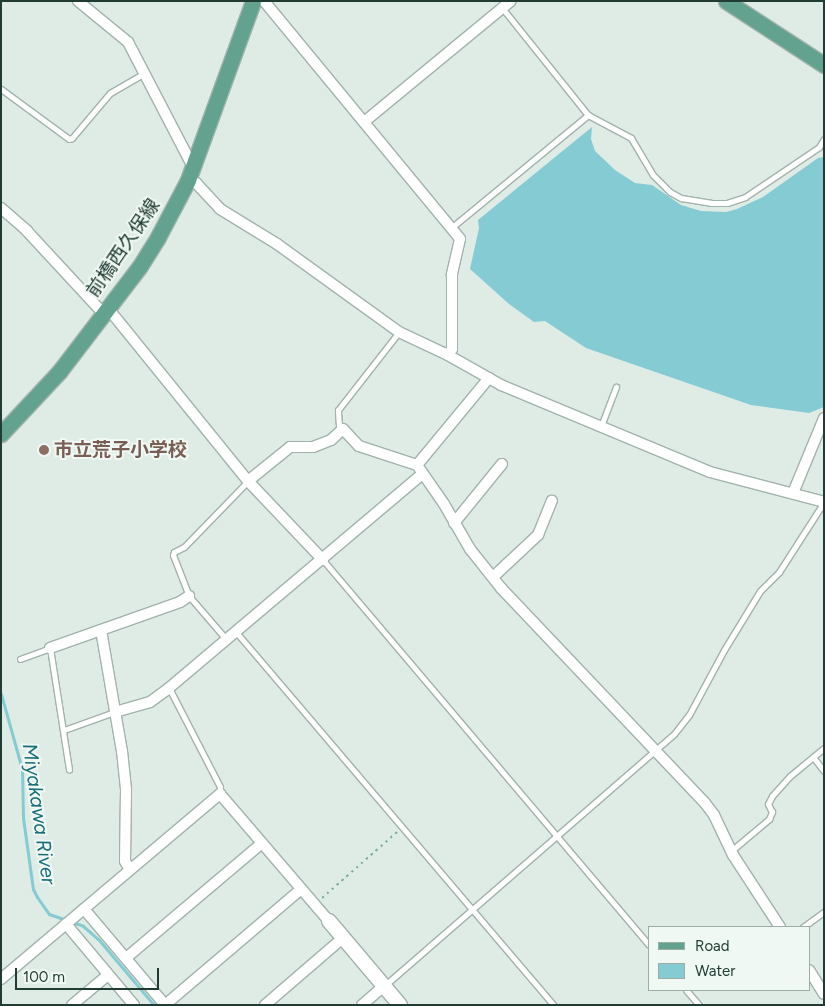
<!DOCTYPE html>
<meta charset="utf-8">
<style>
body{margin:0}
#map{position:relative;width:825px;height:1006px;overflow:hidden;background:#dfebe5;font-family:Figtree,"Noto Sans JP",sans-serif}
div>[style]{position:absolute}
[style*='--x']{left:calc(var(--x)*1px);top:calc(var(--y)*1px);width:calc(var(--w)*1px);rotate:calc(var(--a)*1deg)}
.water>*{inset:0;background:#85cbd3}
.stream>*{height:3px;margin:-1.5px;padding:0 1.5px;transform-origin:1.5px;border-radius:1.5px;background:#85cbd3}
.path>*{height:2px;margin-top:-1px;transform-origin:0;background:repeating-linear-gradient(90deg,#7eb09e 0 2.5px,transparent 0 6.5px)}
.roads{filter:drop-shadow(1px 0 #a2b3ac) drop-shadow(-1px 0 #a2b3ac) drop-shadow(0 1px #a2b3ac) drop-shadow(0 -1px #a2b3ac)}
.lane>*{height:5px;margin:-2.5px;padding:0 2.5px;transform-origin:2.5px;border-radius:2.5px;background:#fff}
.street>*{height:10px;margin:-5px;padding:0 5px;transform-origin:5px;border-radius:5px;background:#fff}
.secondary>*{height:14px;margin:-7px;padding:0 7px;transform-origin:7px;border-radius:7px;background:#fff}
.primary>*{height:15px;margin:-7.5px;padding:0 7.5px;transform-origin:7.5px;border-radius:7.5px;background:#62a28e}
.dots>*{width:14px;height:14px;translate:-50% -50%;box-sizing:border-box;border:2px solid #f0f8f3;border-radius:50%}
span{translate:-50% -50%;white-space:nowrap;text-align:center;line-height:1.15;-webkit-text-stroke:4px #f0f8f3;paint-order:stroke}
.street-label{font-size:19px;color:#203c33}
.education-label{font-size:19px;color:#785e54;font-weight:700}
.left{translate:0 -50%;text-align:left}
.water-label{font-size:20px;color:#186e79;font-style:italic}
.frame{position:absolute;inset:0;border:2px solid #203c33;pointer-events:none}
.legend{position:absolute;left:648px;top:926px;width:162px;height:65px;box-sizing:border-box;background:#f0f8f3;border:1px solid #9dada6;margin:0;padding:6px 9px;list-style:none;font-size:15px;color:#203c33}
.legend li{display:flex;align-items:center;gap:10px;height:25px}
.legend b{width:25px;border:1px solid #9dada6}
.scale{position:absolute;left:15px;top:968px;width:144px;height:22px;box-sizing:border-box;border:2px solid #203c33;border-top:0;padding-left:6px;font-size:15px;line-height:18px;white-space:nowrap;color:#203c33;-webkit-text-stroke:4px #f0f8f3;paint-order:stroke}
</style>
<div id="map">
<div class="water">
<div style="clip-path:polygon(592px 127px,591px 139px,595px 151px,615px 170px,635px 183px,652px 185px,681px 205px,701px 211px,726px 212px,737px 209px,763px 197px,818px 158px,824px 157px,824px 407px,809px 413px,751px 405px,586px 348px,545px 321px,534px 322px,509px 304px,470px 269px,479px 228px,478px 220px)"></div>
</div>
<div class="stream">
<div style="--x:1;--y:694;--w:78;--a:74.4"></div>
<div style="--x:22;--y:769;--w:49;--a:88.8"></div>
<div style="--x:23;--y:818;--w:72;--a:82"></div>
<div style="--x:33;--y:889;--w:9;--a:63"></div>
<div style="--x:37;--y:897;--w:21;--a:55"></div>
<div style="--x:49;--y:914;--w:36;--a:19"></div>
<div style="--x:83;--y:926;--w:21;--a:41"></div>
<div style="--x:99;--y:940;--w:85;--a:49.8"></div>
</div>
<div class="path">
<div style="--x:322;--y:898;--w:100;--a:-41.3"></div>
</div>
<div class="roads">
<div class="lane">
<div style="--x:503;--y:9;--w:136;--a:51.3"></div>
<div style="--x:588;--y:115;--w:49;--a:28.1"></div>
<div style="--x:631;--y:138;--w:43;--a:59.3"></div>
<div style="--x:653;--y:175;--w:24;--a:45"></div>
<div style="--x:670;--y:192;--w:13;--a:29"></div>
<div style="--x:681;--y:198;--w:30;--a:9"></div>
<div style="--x:711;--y:203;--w:16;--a:0"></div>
<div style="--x:727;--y:203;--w:19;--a:-18"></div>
<div style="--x:745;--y:197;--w:89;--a:-34"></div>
<div style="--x:819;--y:147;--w:9;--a:-58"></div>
<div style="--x:1;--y:89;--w:84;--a:36.3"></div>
<div style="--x:69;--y:139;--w:3;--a:-18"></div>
<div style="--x:72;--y:138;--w:59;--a:-49.8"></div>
<div style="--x:110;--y:93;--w:39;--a:-30"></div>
<div style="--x:451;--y:228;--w:178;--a:-39.5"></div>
<div style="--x:601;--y:426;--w:42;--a:-69"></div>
<div style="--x:342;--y:429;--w:4;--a:-135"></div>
<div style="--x:339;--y:426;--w:16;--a:-94"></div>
<div style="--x:338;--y:410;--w:99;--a:-52"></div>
<div style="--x:323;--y:560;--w:504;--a:49.74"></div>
<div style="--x:236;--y:632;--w:490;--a:49.6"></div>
<div style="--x:226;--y:639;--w:57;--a:-130.7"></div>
<div style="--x:189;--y:596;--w:44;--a:-111.3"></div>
<div style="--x:173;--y:555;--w:3;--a:-72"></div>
<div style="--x:174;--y:552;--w:11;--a:-27"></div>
<div style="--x:184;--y:547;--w:92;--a:-45.9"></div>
<div style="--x:20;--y:659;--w:32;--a:-20"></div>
<div style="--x:50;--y:648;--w:123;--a:81.1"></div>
<div style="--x:169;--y:688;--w:111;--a:62.7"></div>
<div style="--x:220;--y:787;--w:7;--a:90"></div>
<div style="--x:64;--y:730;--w:53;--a:-19.8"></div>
<div style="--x:813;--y:757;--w:18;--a:52"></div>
<div style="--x:731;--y:851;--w:50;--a:-40.1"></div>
<div style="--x:769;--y:819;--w:8;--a:-67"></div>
<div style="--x:772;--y:812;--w:9;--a:-117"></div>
<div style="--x:768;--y:804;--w:9;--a:-63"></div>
<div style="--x:772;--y:796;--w:27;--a:-48"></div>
<div style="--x:790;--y:776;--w:44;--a:-39.5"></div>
<div style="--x:803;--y:927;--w:26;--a:-36"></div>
<div style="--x:384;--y:986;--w:384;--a:-41"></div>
<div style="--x:674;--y:734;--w:24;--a:-52"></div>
<div style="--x:689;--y:715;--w:74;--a:-61.7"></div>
<div style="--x:724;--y:650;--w:69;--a:-58.6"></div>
<div style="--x:760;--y:591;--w:27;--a:-45"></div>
<div style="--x:779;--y:572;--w:83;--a:-57.3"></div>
<div style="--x:686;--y:990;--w:20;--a:49"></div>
</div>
<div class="street">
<div style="--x:78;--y:1;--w:65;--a:39.4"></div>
<div style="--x:128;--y:42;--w:141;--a:62.5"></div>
<div style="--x:264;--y:1;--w:308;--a:50.5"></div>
<div style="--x:460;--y:239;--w:37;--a:103"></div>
<div style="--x:452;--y:275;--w:74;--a:90"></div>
<div style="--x:452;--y:349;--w:7;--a:124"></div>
<div style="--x:364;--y:122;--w:190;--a:-39.5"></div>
<div style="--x:188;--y:180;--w:9;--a:21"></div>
<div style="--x:196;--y:183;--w:35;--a:47"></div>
<div style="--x:220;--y:209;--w:67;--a:31.6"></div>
<div style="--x:277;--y:244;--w:150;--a:35.8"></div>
<div style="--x:399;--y:332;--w:54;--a:25.1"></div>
<div style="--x:448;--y:355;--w:61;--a:29.5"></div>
<div style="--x:501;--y:385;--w:226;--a:22.6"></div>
<div style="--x:710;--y:472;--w:118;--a:14.7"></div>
<div style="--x:1;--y:208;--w:35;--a:41"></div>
<div style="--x:27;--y:231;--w:112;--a:47.2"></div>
<div style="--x:107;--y:307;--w:224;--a:51"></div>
<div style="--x:248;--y:481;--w:109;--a:46.5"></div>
<div style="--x:417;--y:465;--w:113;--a:-50.4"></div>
<div style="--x:248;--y:481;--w:54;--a:-39"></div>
<div style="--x:290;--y:447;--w:23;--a:0"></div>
<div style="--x:313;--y:447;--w:19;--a:-21"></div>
<div style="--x:331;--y:440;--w:16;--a:-43"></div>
<div style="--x:343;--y:429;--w:23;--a:47"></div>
<div style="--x:359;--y:446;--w:61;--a:18.1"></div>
<div style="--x:417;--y:465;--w:47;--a:55.3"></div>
<div style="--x:444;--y:504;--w:52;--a:60"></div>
<div style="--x:470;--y:549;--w:50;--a:51.5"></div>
<div style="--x:501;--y:588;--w:296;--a:46.5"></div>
<div style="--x:705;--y:803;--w:15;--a:53"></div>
<div style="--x:714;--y:815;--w:44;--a:64.6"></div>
<div style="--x:733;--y:855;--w:86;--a:56.9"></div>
<div style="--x:793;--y:493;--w:81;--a:-67.5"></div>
<div style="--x:454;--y:523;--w:76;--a:-50.9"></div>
<div style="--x:493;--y:577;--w:62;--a:-43"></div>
<div style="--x:538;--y:535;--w:37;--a:-68"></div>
<div style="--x:101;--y:630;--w:123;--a:80.2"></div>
<div style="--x:122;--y:751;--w:39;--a:84"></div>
<div style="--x:126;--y:790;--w:71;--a:90.8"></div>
<div style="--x:125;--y:861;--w:10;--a:61"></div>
<div style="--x:50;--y:648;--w:138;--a:-19.5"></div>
<div style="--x:180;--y:602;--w:11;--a:-34"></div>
<div style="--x:115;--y:712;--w:36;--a:-16"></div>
<div style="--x:150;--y:702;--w:24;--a:-36"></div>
<div style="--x:169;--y:688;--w:331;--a:-40.2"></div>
<div style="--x:84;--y:909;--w:126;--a:49.8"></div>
<div style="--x:66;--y:924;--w:106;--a:50"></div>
<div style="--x:126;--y:958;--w:177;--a:-40.2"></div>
<div style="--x:809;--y:970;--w:28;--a:58"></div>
<div style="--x:1;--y:979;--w:287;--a:-40.2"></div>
<div style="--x:220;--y:794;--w:167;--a:49.4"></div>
<div style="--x:72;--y:1005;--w:47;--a:-39.8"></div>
<div style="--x:165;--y:1005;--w:177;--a:-40.4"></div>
<div style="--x:265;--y:1005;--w:103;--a:-40.7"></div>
<div style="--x:362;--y:1005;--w:29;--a:-41"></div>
</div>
<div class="secondary">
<div style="--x:329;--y:921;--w:110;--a:49.8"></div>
</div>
<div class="primary">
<div style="--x:726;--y:1;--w:117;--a:33.1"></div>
<div style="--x:1;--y:434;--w:85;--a:-46.9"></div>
<div style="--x:59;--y:372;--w:133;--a:-52.6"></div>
<div style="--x:140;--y:266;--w:34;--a:-58"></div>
<div style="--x:158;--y:237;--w:64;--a:-62.2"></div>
<div style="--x:188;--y:180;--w:190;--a:-70"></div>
</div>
</div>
<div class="dots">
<div style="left:44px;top:450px;background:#8d6e63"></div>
</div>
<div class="street-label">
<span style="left:123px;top:248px;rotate:-56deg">前橋西久保線</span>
</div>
<div class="education-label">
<span class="left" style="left:54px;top:450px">市立荒子小学校</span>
</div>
<div class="water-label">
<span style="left:39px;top:814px;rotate:82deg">Miyakawa River</span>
</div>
<div class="frame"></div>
<ul class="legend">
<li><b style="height:6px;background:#62a28e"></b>Road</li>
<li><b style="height:14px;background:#85cbd3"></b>Water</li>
</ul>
<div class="scale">100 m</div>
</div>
